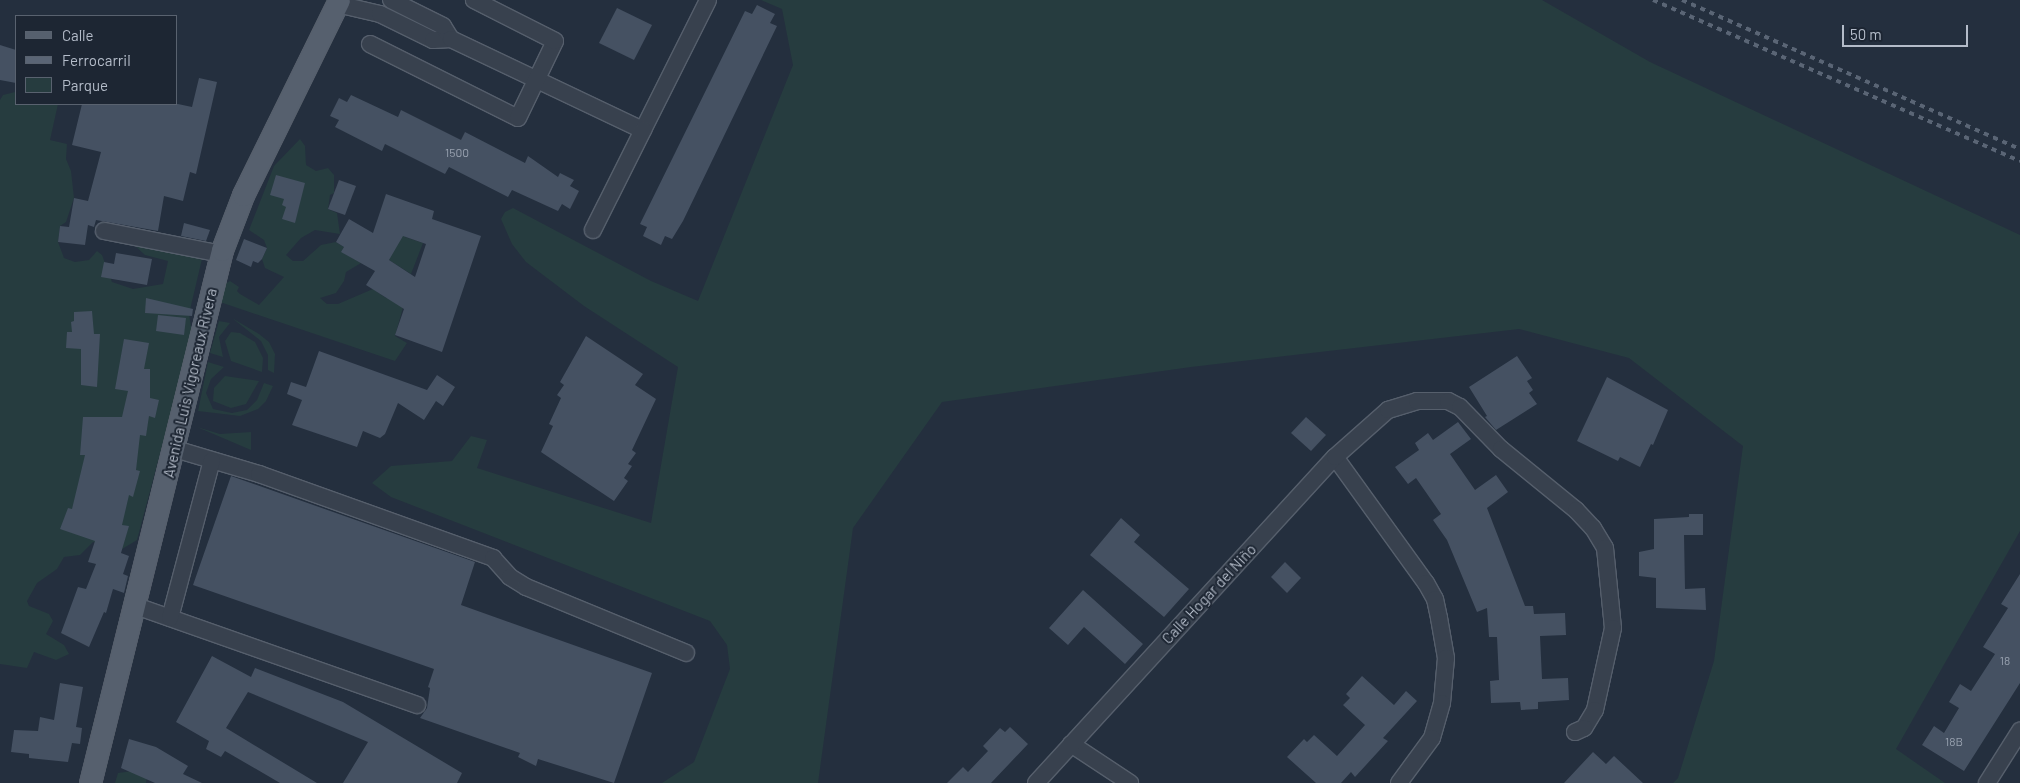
<!DOCTYPE html>
<meta charset="utf-8">
<style>
body{margin:0}
#map{position:relative;width:2020px;height:783px;overflow:hidden;background:#242f3e;font-family:Barlow,sans-serif}
div>[style]{position:absolute}
[style*='--x']{left:calc(var(--x)*1px);top:calc(var(--y)*1px);width:calc(var(--w)*1px);rotate:calc(var(--a)*1deg)}
.green>*{inset:0;background:#263c3f}
.building>*{inset:0;background:#455162}
.roads{filter:drop-shadow(1px 0 #565f6c) drop-shadow(-1px 0 #565f6c) drop-shadow(0 1px #565f6c) drop-shadow(0 -1px #565f6c)}
.minor>*{height:16px;margin:-8px;padding:0 8px;transform-origin:8px;border-radius:8px;background:#38414e}
.major>*{height:21px;margin:-10.5px;padding:0 10.5px;transform-origin:10.5px;border-radius:10.5px;background:#56606e}
.rail>*{height:4px;margin-top:-2px;transform-origin:0;background:repeating-linear-gradient(90deg,#5a6575 0 5px,transparent 0 10px)}
span{translate:-50% -50%;white-space:nowrap;text-align:center;line-height:1.15;-webkit-text-stroke:4px #1d2633;paint-order:stroke}
.number-label{font-size:12px;color:#98a1af}
.number-label span{-webkit-text-stroke-width:0}
.street-label{font-size:15px;color:#b4bcc9}
.legend{position:absolute;left:15px;top:15px;width:162px;height:90px;box-sizing:border-box;background:#1d2633;border:1px solid #59626f;margin:0;padding:6px 9px;list-style:none;font-size:15px;color:#b4bcc9}
.legend li{display:flex;align-items:center;gap:10px;height:25px}
.legend b{width:25px;border:1px solid #59626f}
.scale{position:absolute;left:1842px;top:25px;width:126px;height:22px;box-sizing:border-box;border:2px solid #b4bcc9;border-top:0;padding-left:6px;font-size:15px;line-height:18px;white-space:nowrap;color:#b4bcc9;-webkit-text-stroke:4px #1d2633;paint-order:stroke}
</style>
<div id="map">
<div class="green">
<div style="clip-path:polygon(761px 0,1542px 0,1650px 62px,2020px 235px,2020px 531px,1896px 749px,1945px 783px,1673px 783px,1678px 778px,1714px 661px,1743px 446px,1629px 358px,1519px 329px,1191px 367px,942px 402px,853px 528px,818px 783px,662px 783px,694px 762px,730px 669px,727px 645px,710px 621px,391px 497px,372px 483px,391px 466px,452px 461px,471px 436px,487px 440px,477px 468px,651px 523px,678px 367px,584px 306px,526px 262px,512px 244px,501px 219px,505px 212px,513px 208px,651px 281px,698px 301px,793px 65px,782px 9px)"></div>
<div style="clip-path:polygon(15px 83px,16px 104px,58px 104px,50px 140px,67px 144px,66px 159px,71px 171px,74px 198px,66px 222px,60px 226px,58px 242px,64px 258px,75px 262px,89px 260px,97px 251px,102px 255px,112px 282px,133px 289px,163px 284px,168px 261px,145px 255px,133px 244px,202px 259px,189px 314px,192px 333px,137px 540px,122px 549px,93px 542px,80px 555px,64px 557px,57px 569px,37px 583px,27px 601px,29px 606px,49px 614px,53px 621px,46px 634px,64px 645px,69px 654px,56px 660px,34px 652px,27px 668px,0 664px,0 100px,3px 95px,15px 92px)"></div>
<div style="clip-path:polygon(300px 139px,305px 146px,306px 165px,316px 171px,328px 168px,334px 175px,334px 193px,330px 195px,328px 209px,337px 213px,340px 234px,315px 230px,301px 238px,286px 255px,293px 261px,303px 261px,321px 245px,336px 242px,344px 247px,342px 252px,361px 263px,346px 272px,344px 281px,336px 293px,320px 298px,327px 304px,338px 304px,373px 289px,386px 298px,399px 279px,405px 283px,412px 275px,395px 336px,407px 343px,395px 361px,220px 302px,225px 284px,230px 281px,239px 287px,237px 291px,240px 294px,259px 305px,284px 277px,265px 268px,262px 259px,267px 248px,264px 240px,249px 230px,274px 166px)"></div>
<div style="clip-path:polygon(411px 204px,414px 204px,414px 210px,405px 237px,423px 243px,411px 274px,389px 260px)"></div>
<div style="clip-path:polygon(232px 318px,259px 334px,269px 342px,275px 354px,274px 373px,268px 370px,268px 355px,261px 341px)"></div>
<div style="clip-path:polygon(219px 321px,230px 323px,219px 337px,223px 357px,210px 353px)"></div>
<div style="clip-path:polygon(231px 332px,240px 333px,255px 342px,263px 358px,262px 372px,231px 361px,225px 341px)"></div>
<div style="clip-path:polygon(208px 362px,224px 367px,211px 379px,206px 393px,213px 409px,232px 413px,247px 410px,257px 400px,264px 383px,273px 386px,266px 401px,258px 409px,240px 416px,198px 411px)"></div>
<div style="clip-path:polygon(225px 376px,259px 381px,246px 404px,231px 408px,213px 401px,214px 388px)"></div>
<div style="clip-path:polygon(197px 427px,220px 434px,251px 432px,251px 450px)"></div>
<div style="clip-path:polygon(148px 769px,146px 783px,115px 783px,118px 773px)"></div>
</div>
<div class="building">
<div style="clip-path:polygon(757px 5px,775px 14px,770px 23px,777px 26px,683px 221px,672px 239px,665px 236px,661px 245px,643px 236px,647px 227px,640px 224px,745px 11px,752px 14px)"></div>
<div style="clip-path:polygon(617px 8px,652px 25px,634px 60px,599px 43px)"></div>
<div style="clip-path:polygon(0 45px,16px 50px,16px 83px,0 80px)"></div>
<div style="clip-path:polygon(199px 78px,217px 82px,196px 174px,190px 172px,183px 201px,164px 196px,158px 231px,96px 220px,94px 227px,88px 225px,85px 245px,58px 242px,60px 226px,69px 227px,74px 198px,88px 201px,101px 152px,72px 145px,82px 104px,178px 104px,192px 107px)"></div>
<div style="clip-path:polygon(351px 95px,398px 117px,401px 110px,461px 140px,465px 132px,525px 163px,528px 156px,558px 177px,560px 173px,574px 180px,570px 186px,579px 191px,570px 209px,562px 204px,558px 211px,512px 190px,508px 197px,449px 167px,445px 174px,385px 144px,382px 151px,335px 127px,339px 120px,330px 116px,339px 98px,347px 102px)"></div>
<div style="clip-path:polygon(276px 175px,305px 183px,295px 223px,282px 219px,286px 207px,282px 205px,284px 199px,270px 195px)"></div>
<div style="clip-path:polygon(339px 180px,356px 186px,345px 215px,328px 209px)"></div>
<div style="clip-path:polygon(evenodd,386px 194px,434px 211px,432px 219px,481px 236px,442px 352px,395px 335px,404px 309px,366px 285px,375px 271px,341px 252px,344px 247px,336px 242px,349px 219px,373px 233px,386px 194px,403px 236px,426px 244px,415px 277px,389px 260px,403px 236px)"></div>
<div style="clip-path:polygon(184px 223px,210px 230px,206px 241px,181px 236px)"></div>
<div style="clip-path:polygon(244px 239px,267px 248px,262px 259px,258px 263px,253px 261px,251px 267px,236px 260px)"></div>
<div style="clip-path:polygon(116px 253px,152px 259px,147px 285px,101px 277px,104px 262px,114px 264px)"></div>
<div style="clip-path:polygon(146px 298px,193px 309px,192px 316px,145px 313px)"></div>
<div style="clip-path:polygon(92px 311px,94px 334px,100px 334px,97px 387px,81px 385px,81px 349px,66px 348px,67px 332px,72px 332px,71px 322px,74px 321px,74px 312px)"></div>
<div style="clip-path:polygon(158px 315px,186px 318px,184px 335px,156px 331px)"></div>
<div style="clip-path:polygon(586px 336px,643px 374px,635px 385px,656px 399px,632px 450px,636px 453px,628px 464px,632px 466px,624px 478px,628px 481px,614px 501px,541px 452px,553px 426px,549px 424px,561px 398px,557px 395px,564px 385px,560px 382px)"></div>
<div style="clip-path:polygon(124px 339px,149px 343px,144px 369px,150px 369px,150px 398px,159px 400px,155px 418px,149px 416px,146px 436px,140px 435px,136px 470px,140px 471px,133px 497px,129px 495px,122px 525px,129px 526px,121px 553px,129px 556px,123px 574px,128px 576px,124px 593px,113px 589px,106px 613px,104px 612px,89px 647px,61px 633px,78px 587px,86px 589px,96px 564px,88px 562px,95px 541px,60px 529px,68px 508px,72px 509px,85px 455px,80px 455px,83px 417px,122px 417px,128px 391px,115px 389px)"></div>
<div style="clip-path:polygon(319px 351px,427px 390px,437px 375px,455px 387px,443px 406px,436px 401px,424px 420px,398px 403px,385px 434px,380px 438px,363px 431px,357px 447px,292px 425px,302px 400px,287px 394px,291px 382px,306px 387px)"></div>
<div style="clip-path:polygon(1517px 356px,1532px 378px,1527px 381px,1533px 390px,1529px 393px,1537px 404px,1496px 430px,1485px 417px,1487px 416px,1469px 387px)"></div>
<div style="clip-path:polygon(1607px 377px,1668px 410px,1653px 445px,1651px 444px,1640px 467px,1620px 457px,1618px 461px,1577px 441px)"></div>
<div style="clip-path:polygon(1306px 417px,1326px 435px,1311px 451px,1291px 433px)"></div>
<div style="clip-path:polygon(1458px 422px,1471px 439px,1450px 454px,1475px 490px,1496px 475px,1508px 492px,1487px 508px,1525px 606px,1533px 606px,1534px 614px,1565px 613px,1566px 635px,1540px 636px,1542px 679px,1568px 678px,1569px 700px,1538px 702px,1538px 709px,1521px 710px,1520px 702px,1491px 703px,1490px 681px,1499px 680px,1497px 637px,1489px 637px,1487px 608px,1477px 612px,1447px 540px,1433px 520px,1441px 514px,1416px 478px,1408px 484px,1395px 467px,1419px 450px,1415px 443px,1428px 433px,1433px 440px)"></div>
<div style="clip-path:polygon(231px 476px,475px 562px,461px 605px,652px 673px,614px 783px,538px 759px,536px 766px,518px 757px,520px 753px,420px 718px,427px 708px,430px 688px,428px 687px,434px 669px,193px 585px)"></div>
<div style="clip-path:polygon(1689px 514px,1703px 514px,1703px 535px,1684px 535px,1685px 589px,1705px 588px,1706px 610px,1656px 608px,1656px 578px,1639px 576px,1639px 552px,1654px 549px,1654px 519px,1689px 517px)"></div>
<div style="clip-path:polygon(1121px 518px,1140px 535px,1134px 542px,1189px 589px,1164px 617px,1090px 555px)"></div>
<div style="clip-path:polygon(1285px 562px,1301px 578px,1287px 593px,1271px 577px)"></div>
<div style="clip-path:polygon(2020px 574px,2020px 683px,1964px 771px,1922px 745px,1934px 726px,1944px 733px,1959px 708px,1949px 702px,1960px 684px,1971px 691px,1995px 654px,1983px 647px,2008px 608px,2001px 604px)"></div>
<div style="clip-path:polygon(1083px 590px,1143px 644px,1125px 664px,1084px 627px,1068px 645px,1049px 628px)"></div>
<div style="clip-path:polygon(212px 656px,251px 677px,255px 668px,343px 702px,462px 773px,457px 783px,343px 783px,368px 742px,248px 692px,226px 728px,317px 783px,280px 783px,225px 751px,221px 757px,206px 749px,209px 741px,176px 722px)"></div>
<div style="clip-path:polygon(1362px 676px,1394px 705px,1406px 691px,1417px 701px,1383px 738px,1388px 741px,1355px 777px,1351px 772px,1341px 783px,1316px 783px,1287px 757px,1304px 739px,1307px 742px,1314px 735px,1337px 756px,1365px 725px,1343px 705px,1350px 698px,1346px 694px)"></div>
<div style="clip-path:polygon(60px 683px,83px 687px,76px 727px,82px 728px,80px 744px,72px 743px,68px 762px,29px 758px,29px 754px,11px 752px,14px 730px,38px 731px,40px 717px,54px 720px)"></div>
<div style="clip-path:polygon(1010px 727px,1028px 744px,991px 783px,947px 783px,963px 767px,968px 772px,988px 751px,983px 746px,1000px 728px,1005px 732px)"></div>
<div style="clip-path:polygon(129px 739px,156px 747px,188px 766px,183px 774px,202px 783px,155px 783px,121px 768px)"></div>
<div style="clip-path:polygon(1593px 752px,1606px 764px,1614px 756px,1643px 783px,1564px 783px)"></div>
</div>
<div class="roads">
<div class="minor">
<div style="--x:337;--y:4;--w:44;--a:13.1"></div>
<div style="--x:380;--y:14;--w:59;--a:26.1"></div>
<div style="--x:433;--y:40;--w:18;--a:-3"></div>
<div style="--x:451;--y:39;--w:15;--a:-122"></div>
<div style="--x:443;--y:26;--w:58;--a:-153.4"></div>
<div style="--x:451;--y:39;--w:212;--a:25.4"></div>
<div style="--x:643;--y:130;--w:145;--a:-63.4"></div>
<div style="--x:370;--y:44;--w:165;--a:26.6"></div>
<div style="--x:518;--y:118;--w:85;--a:-64.3"></div>
<div style="--x:555;--y:41;--w:91;--a:-153.2"></div>
<div style="--x:593;--y:230;--w:112;--a:-63.4"></div>
<div style="--x:104;--y:231;--w:119;--a:11.1"></div>
<div style="--x:175;--y:449;--w:88;--a:16.6"></div>
<div style="--x:259;--y:474;--w:249;--a:19.7"></div>
<div style="--x:493;--y:558;--w:25;--a:48"></div>
<div style="--x:510;--y:577;--w:19;--a:32"></div>
<div style="--x:526;--y:587;--w:173;--a:22.4"></div>
<div style="--x:1335;--y:457;--w:155;--a:54.2"></div>
<div style="--x:1426;--y:583;--w:18;--a:61"></div>
<div style="--x:1435;--y:599;--w:19;--a:78"></div>
<div style="--x:1439;--y:618;--w:41;--a:80.1"></div>
<div style="--x:1446;--y:658;--w:45;--a:95.1"></div>
<div style="--x:1442;--y:703;--w:36;--a:106"></div>
<div style="--x:1432;--y:738;--w:56;--a:126.3"></div>
<div style="--x:136;--y:606;--w:298;--a:19.4"></div>
<div style="--x:170;--y:618;--w:163;--a:-75.1"></div>
<div style="--x:1071;--y:744;--w:71;--a:33.5"></div>
<div style="--x:1036;--y:783;--w:442;--a:-47.5"></div>
<div style="--x:1335;--y:457;--w:71;--a:-41.6"></div>
<div style="--x:1388;--y:410;--w:30;--a:-17"></div>
<div style="--x:1417;--y:401;--w:31;--a:0"></div>
<div style="--x:1448;--y:401;--w:13;--a:27"></div>
<div style="--x:1460;--y:407;--w:59;--a:45.7"></div>
<div style="--x:1501;--y:449;--w:97;--a:39.1"></div>
<div style="--x:1576;--y:510;--w:25;--a:47"></div>
<div style="--x:1593;--y:528;--w:23;--a:59"></div>
<div style="--x:1605;--y:548;--w:80;--a:84.3"></div>
<div style="--x:1613;--y:628;--w:84;--a:102.4"></div>
<div style="--x:1595;--y:710;--w:21;--a:121"></div>
<div style="--x:1584;--y:728;--w:10;--a:156"></div>
<div style="--x:1987;--y:783;--w:62;--a:-57.6"></div>
</div>
<div class="major">
<div style="--x:90;--y:783;--w:549;--a:-76.09"></div>
<div style="--x:222;--y:250;--w:59;--a:-69.1"></div>
<div style="--x:243;--y:195;--w:217;--a:-63.8"></div>
</div>
</div>
<div class="rail">
<div style="--x:1653;--y:0;--w:401;--a:23.7"></div>
<div style="--x:1682;--y:0;--w:369;--a:23.8"></div>
</div>
<div class="number-label">
<span style="left:457px;top:153px">1500</span>
<span style="left:2005px;top:661px">18</span>
<span style="left:1954px;top:742px">18B</span>
</div>
<div class="street-label">
<span style="left:190px;top:383px;rotate:-77deg">Avenida Luis Vigoreaux Rivera</span>
<span style="left:1209px;top:594px;rotate:-47deg">Calle Hogar del Niño</span>
</div>
<ul class="legend">
<li><b style="height:6px;background:#56606e"></b>Calle</li>
<li><b style="height:6px;background:#5a6575"></b>Ferrocarril</li>
<li><b style="height:14px;background:#263c3f"></b>Parque</li>
</ul>
<div class="scale">50 m</div>
</div>
